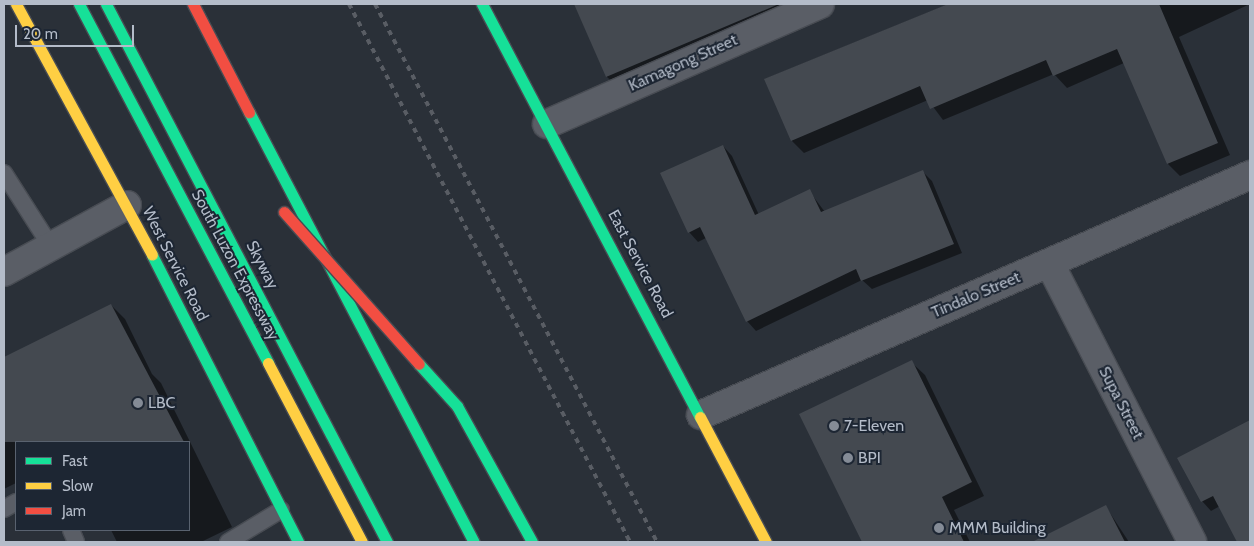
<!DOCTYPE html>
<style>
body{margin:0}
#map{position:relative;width:1254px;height:546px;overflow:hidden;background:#2a3038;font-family:Cabin,sans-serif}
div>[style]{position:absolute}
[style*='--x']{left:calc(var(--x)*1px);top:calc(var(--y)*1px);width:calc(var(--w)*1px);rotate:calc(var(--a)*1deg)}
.shadow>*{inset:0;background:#0007}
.building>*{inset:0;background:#444950}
.roads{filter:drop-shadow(1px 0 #484c53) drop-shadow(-1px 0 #484c53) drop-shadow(0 1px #484c53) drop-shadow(0 -1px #484c53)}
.lane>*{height:16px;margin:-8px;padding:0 8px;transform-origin:8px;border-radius:8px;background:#5a5e66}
.street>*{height:28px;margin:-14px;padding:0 14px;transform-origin:14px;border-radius:14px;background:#5a5e66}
.fast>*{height:11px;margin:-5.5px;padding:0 5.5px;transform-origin:5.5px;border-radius:5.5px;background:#16e098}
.slow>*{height:11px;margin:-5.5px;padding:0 5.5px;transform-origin:5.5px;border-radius:5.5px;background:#ffcf43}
.jam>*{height:11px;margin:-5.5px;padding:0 5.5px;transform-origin:5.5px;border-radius:5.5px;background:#f24e42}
.rail>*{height:4px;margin-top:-2px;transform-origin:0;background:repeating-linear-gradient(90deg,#595d64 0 5px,transparent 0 10px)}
.bridges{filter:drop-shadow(1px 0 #474c53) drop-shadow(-1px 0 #474c53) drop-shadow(0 1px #474c53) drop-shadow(0 -1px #474c53)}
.fast-bridge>*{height:11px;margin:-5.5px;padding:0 5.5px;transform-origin:5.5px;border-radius:5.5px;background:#16e098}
.jam-bridge>*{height:11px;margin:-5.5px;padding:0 5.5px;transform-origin:5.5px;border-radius:5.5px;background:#f24e42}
.dots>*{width:14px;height:14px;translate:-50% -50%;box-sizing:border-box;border:2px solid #1d2633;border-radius:50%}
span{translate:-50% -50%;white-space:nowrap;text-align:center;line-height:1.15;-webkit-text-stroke:4px #1d2633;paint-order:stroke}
.street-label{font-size:16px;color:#b4bcc9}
.poi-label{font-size:16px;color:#b4bcc9}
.left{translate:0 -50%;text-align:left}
.frame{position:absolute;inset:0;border:5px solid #b4bcc9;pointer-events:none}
.legend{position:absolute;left:15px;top:441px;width:175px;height:90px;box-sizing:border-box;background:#1d2633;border:1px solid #59626f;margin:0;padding:6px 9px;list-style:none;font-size:15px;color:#b4bcc9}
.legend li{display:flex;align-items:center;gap:10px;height:25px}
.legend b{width:25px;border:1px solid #59626f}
.scale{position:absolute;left:15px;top:25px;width:119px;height:22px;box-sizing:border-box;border:2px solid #b4bcc9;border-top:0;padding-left:6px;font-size:15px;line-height:18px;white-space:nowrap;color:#b4bcc9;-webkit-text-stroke:4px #1d2633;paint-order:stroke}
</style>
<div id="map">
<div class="shadow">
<div style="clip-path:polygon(576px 4px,809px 4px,620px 89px,607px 77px)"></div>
<div style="clip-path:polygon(949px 4px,1250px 4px,1179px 37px,1230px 155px,1180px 176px,1168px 164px,1124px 63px,1067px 88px,1054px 74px,943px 120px,928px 100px,804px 153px,792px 141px,765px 79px)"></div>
<div style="clip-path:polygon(723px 146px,732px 156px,759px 215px,809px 191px,825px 212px,923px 172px,932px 181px,962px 253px,872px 289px,862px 280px,756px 331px,747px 321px,706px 238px,698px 242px,689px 232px)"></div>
<div style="clip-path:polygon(111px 305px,125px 319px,152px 374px,161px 383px,232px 527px,201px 542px,117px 542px,111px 530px,189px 530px,189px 442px,16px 442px,16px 483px,4px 489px,4px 358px)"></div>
<div style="clip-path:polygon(911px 362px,925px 375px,984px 496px,954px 510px,970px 542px,866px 542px,801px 414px)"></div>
<div style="clip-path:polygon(1249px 422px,1250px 542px,1239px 542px,1220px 506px,1211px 511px,1202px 501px)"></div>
<div style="clip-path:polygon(1106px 507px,1129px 542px,1035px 542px)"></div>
</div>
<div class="building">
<div style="clip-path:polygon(574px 4px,779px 4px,606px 77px)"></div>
<div style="clip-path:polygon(948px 4px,1159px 4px,1218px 143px,1167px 164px,1117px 49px,1053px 76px,1046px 60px,930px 109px,920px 86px,791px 141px,764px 79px)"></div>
<div style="clip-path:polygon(723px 145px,755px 215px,810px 189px,821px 212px,923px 170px,954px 244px,861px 281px,856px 269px,746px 322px,700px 227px,688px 233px,660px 173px)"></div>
<div style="clip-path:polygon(111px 304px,184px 442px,4px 442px,4px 357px)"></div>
<div style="clip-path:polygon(912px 360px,972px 482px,942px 497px,964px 542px,862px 542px,799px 414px)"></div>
<div style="clip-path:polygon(1250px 420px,1250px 542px,1237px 542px,1213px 496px,1201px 502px,1177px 458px)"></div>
<div style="clip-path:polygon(1106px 505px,1125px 542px,1032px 542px)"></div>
</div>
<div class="roads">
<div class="lane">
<div style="--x:4;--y:173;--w:89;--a:57.4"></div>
<div style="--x:4;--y:509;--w:14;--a:-30"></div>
<div style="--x:71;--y:530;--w:13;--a:67"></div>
<div style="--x:228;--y:542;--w:62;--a:-31.1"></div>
</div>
<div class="street">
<div style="--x:547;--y:124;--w:298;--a:-23.7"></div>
<div style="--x:1050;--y:264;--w:312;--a:62.9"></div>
<div style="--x:4;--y:272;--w:140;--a:-28.6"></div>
<div style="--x:701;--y:415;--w:599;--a:-23.61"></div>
</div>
<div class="fast">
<div style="--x:79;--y:4;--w:406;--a:62.2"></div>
<div style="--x:106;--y:4;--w:607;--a:62.42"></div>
<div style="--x:482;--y:4;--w:467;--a:62.2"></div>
<div style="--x:249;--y:112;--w:485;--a:62.4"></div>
<div style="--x:152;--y:255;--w:322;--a:63"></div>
</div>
<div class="slow">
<div style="--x:16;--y:4;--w:285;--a:61.5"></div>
<div style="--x:268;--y:363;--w:202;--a:62.3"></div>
<div style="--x:700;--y:417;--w:141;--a:62.2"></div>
</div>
<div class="jam">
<div style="--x:193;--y:4;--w:122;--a:62.6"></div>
</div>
</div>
<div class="rail">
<div style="--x:349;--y:4;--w:607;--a:62.42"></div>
<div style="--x:375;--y:4;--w:607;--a:62.34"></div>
</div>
<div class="bridges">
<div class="fast-bridge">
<div style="--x:419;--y:364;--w:57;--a:47.9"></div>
<div style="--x:457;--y:406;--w:155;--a:61.1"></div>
</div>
<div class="jam-bridge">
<div style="--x:284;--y:212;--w:203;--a:48.4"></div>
</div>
</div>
<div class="dots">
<div style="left:138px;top:403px;background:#848b96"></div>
<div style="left:834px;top:426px;background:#848b96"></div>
<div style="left:848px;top:458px;background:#848b96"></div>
<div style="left:939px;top:528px;background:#848b96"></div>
</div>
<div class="street-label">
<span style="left:683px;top:63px;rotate:-24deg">Kamagong Street</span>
<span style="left:175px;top:264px;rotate:63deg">West Service Road</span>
<span style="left:640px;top:264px;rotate:62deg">East Service Road</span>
<span style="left:235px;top:265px;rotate:62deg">South Luzon Expressway</span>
<span style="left:262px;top:265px;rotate:63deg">Skyway</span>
<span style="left:976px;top:295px;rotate:-23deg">Tindalo Street</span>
<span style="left:1121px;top:403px;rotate:63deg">Supa Street</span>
</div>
<div class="poi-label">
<span class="left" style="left:148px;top:403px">LBC</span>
<span class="left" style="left:844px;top:426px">7-Eleven</span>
<span class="left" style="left:858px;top:458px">BPI</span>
<span class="left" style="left:949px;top:528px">MMM Building</span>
</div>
<div class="frame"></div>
<ul class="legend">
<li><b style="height:6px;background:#16e098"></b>Fast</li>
<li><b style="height:6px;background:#ffcf43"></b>Slow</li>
<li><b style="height:6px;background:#f24e42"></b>Jam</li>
</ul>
<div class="scale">20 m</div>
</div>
